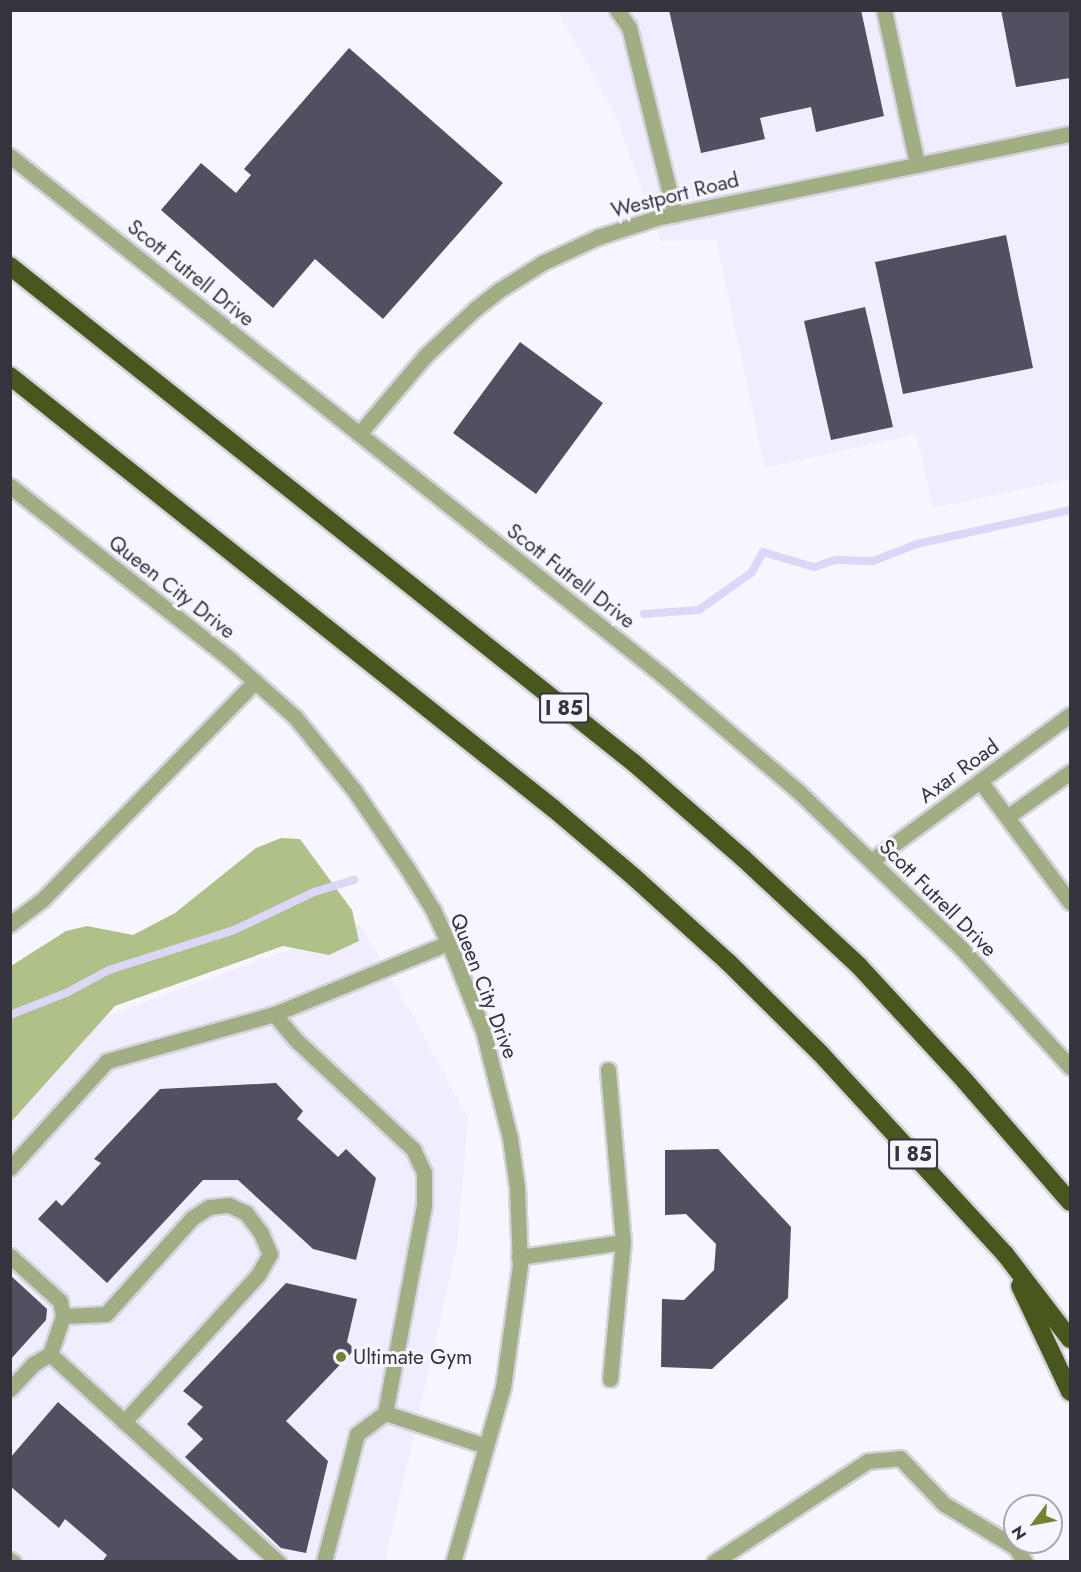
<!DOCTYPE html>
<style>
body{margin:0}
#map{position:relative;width:1081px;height:1572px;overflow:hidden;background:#f7f6ff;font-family:Jost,sans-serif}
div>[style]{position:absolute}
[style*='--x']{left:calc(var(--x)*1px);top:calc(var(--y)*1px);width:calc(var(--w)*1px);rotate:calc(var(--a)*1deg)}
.built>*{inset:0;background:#efedfe}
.forest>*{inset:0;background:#afc088}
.stream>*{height:8px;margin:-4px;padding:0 4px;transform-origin:4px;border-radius:4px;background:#dcd7f9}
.building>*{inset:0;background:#514f60}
.roads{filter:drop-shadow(2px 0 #d4d3dc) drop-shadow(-2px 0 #d4d3dc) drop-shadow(0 2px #d4d3dc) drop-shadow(0 -2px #d4d3dc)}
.minor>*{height:15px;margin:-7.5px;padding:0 7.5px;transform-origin:7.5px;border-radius:7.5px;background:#a1ae83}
.highway>*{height:18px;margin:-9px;padding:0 9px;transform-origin:9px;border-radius:9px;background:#48571d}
.dots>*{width:16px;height:16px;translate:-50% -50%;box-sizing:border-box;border:3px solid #f7f6ff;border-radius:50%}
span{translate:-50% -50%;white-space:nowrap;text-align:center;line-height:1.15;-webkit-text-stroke:6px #f7f6ff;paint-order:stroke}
.shield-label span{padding:2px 4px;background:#f7f6ff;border:2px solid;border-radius:4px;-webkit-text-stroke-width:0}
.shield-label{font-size:20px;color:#35343c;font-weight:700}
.street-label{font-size:21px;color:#35343c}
.poi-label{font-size:21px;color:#35343c}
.left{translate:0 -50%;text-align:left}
.frame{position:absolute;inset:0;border:12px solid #35343c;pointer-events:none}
.north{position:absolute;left:1003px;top:1494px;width:60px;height:60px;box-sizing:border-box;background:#f7f6ff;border:2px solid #a9a8b1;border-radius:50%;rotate:238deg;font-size:16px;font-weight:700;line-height:24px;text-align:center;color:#35343c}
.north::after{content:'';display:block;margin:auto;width:21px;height:27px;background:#708434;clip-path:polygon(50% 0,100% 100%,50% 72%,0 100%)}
</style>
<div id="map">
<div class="built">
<div style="clip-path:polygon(558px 11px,1070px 11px,1070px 479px,933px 508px,916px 434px,765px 468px,716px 239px,660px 241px,617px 118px)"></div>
<div style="clip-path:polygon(360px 924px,417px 1023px,468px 1119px,457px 1246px,385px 1561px,11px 1562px,11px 1051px)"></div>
</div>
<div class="forest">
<div style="clip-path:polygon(281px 838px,300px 839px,352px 910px,359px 941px,329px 955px,283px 946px,115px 1006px,11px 1122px,11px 966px,66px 931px,87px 926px,133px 935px,175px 913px,256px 848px)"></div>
</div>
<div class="stream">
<div style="--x:644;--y:614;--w:55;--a:-4.2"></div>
<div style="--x:699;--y:610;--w:65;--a:-35.6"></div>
<div style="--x:752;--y:572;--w:23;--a:-61"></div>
<div style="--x:763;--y:552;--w:53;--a:16.4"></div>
<div style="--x:814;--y:567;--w:23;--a:-18"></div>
<div style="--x:836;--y:560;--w:37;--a:2"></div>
<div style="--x:873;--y:561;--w:47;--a:-21.1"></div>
<div style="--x:917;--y:544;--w:157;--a:-12.5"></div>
<div style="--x:10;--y:1015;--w:62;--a:-21.6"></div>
<div style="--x:68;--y:992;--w:47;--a:-28.2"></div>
<div style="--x:109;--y:970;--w:131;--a:-17.7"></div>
<div style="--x:234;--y:930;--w:89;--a:-25.4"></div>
<div style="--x:314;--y:892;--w:42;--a:-16.7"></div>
</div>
<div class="building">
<div style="clip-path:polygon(669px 10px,861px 10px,884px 116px,816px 132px,811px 107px,760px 118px,765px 139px,701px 153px)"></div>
<div style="clip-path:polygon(1001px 10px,1070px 10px,1070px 78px,1016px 87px)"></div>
<div style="clip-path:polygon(349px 48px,503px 183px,383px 319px,315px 259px,273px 308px,161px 210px,201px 163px,236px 193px,251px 175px,244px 169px)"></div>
<div style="clip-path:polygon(1006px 235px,1033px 368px,903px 394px,875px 262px)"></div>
<div style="clip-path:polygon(865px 307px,893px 427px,831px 440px,804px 321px)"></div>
<div style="clip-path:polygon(520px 342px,603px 403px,536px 494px,453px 433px)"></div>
<div style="clip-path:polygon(276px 1083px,303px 1111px,297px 1119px,338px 1157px,346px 1149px,376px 1178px,356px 1260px,313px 1249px,238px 1180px,203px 1180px,107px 1283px,38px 1219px,56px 1200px,62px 1206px,101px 1163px,94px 1159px,160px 1089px)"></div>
<div style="clip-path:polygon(718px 1149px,791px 1227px,788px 1298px,712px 1369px,661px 1367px,662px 1299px,684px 1300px,714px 1270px,716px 1244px,686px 1214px,665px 1215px,665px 1150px)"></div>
<div style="clip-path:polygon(10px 1275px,47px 1309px,46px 1320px,10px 1360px)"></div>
<div style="clip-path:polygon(286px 1283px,357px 1299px,347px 1342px,355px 1349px,286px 1421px,328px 1461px,306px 1553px,281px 1548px,185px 1457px,203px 1439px,187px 1424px,203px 1407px,183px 1391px)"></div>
<div style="clip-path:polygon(58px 1402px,241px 1562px,102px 1562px,107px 1555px,65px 1519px,59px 1528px,10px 1486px,10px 1458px)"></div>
</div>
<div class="roads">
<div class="minor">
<div style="--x:617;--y:10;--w:21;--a:55"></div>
<div style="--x:629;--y:27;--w:193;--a:76.2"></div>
<div style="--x:884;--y:10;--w:157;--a:77.9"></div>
<div style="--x:10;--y:156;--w:833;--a:38.52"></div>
<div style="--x:662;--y:675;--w:180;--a:40.5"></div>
<div style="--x:799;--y:792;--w:226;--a:43.9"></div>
<div style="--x:962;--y:949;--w:160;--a:47.5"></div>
<div style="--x:359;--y:434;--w:104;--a:-49.7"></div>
<div style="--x:426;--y:355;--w:67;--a:-43.2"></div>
<div style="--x:475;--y:309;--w:33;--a:-38"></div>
<div style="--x:501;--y:289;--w:49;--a:-32.4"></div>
<div style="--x:542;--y:263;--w:62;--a:-24.9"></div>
<div style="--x:598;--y:237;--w:61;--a:-18.1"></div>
<div style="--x:656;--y:218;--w:422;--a:-11.5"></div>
<div style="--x:10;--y:486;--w:283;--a:38.2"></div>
<div style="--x:232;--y:661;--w:84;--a:41.6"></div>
<div style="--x:295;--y:717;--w:94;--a:51.1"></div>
<div style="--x:354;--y:790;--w:94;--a:55.8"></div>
<div style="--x:407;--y:868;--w:49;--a:58.2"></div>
<div style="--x:433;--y:910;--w:45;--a:65.1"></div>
<div style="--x:452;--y:951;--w:85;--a:68.6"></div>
<div style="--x:483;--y:1030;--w:111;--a:76"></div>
<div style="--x:510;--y:1138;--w:49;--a:81.9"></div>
<div style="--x:517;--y:1187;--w:78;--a:87.8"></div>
<div style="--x:520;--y:1265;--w:123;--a:97.9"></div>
<div style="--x:503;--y:1387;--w:182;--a:105.9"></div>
<div style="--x:980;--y:781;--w:151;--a:53.4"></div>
<div style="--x:1007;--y:817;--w:77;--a:-35.5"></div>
<div style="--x:871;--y:861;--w:247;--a:-36.3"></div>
<div style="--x:10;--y:924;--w:40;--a:-37"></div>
<div style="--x:42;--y:900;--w:305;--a:-45.7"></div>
<div style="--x:274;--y:1014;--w:188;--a:-22.2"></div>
<div style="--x:10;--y:1168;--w:144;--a:-47.8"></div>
<div style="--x:107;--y:1061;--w:173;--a:-15.7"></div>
<div style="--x:274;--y:1014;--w:34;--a:50"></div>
<div style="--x:296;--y:1040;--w:160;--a:43"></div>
<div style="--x:413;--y:1149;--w:26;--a:65"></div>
<div style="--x:424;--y:1173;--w:32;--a:90"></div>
<div style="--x:424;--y:1205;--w:212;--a:100.6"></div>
<div style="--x:385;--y:1413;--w:35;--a:143"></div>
<div style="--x:357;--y:1434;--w:132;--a:104.5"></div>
<div style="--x:10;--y:1256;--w:67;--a:42"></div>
<div style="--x:60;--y:1301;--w:15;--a:79"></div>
<div style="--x:63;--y:1316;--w:40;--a:108.9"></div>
<div style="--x:519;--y:1257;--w:105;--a:-8.2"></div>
<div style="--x:623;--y:1242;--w:173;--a:-95"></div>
<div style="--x:63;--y:1316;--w:43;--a:-2.7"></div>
<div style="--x:106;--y:1314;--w:129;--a:-48.1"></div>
<div style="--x:192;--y:1218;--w:20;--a:-33"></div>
<div style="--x:209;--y:1207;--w:20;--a:-6"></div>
<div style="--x:229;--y:1205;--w:19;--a:25"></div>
<div style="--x:246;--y:1213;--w:25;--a:53"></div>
<div style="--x:261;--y:1233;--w:23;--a:67"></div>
<div style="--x:270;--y:1254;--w:24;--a:120"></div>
<div style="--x:258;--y:1275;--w:199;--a:132.4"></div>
<div style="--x:610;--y:1379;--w:138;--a:-84.6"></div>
<div style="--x:10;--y:1389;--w:34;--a:-47"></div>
<div style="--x:33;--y:1364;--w:20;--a:-30"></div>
<div style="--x:50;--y:1354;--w:309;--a:42.4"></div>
<div style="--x:385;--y:1413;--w:106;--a:18.1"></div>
<div style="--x:10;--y:1560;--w:4;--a:34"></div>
<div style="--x:714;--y:1562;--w:184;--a:-33.3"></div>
<div style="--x:868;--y:1461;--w:32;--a:-5"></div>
<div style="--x:900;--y:1458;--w:64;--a:46.3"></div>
<div style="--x:944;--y:1504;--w:83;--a:31.2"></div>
<div style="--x:1015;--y:1547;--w:18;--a:56"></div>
</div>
<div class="highway">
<div style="--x:10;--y:266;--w:798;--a:38.54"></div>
<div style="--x:634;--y:763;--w:146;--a:41.1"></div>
<div style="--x:744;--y:859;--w:157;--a:42.9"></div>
<div style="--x:859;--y:966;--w:156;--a:47.3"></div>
<div style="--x:965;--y:1081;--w:160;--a:49"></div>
<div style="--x:10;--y:376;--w:695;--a:38.52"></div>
<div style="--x:554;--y:809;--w:106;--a:40.4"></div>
<div style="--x:635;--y:878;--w:125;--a:42.1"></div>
<div style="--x:728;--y:962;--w:129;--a:44.7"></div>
<div style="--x:820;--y:1053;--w:273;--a:47.4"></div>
<div style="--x:1005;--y:1254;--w:107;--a:52.6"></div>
<div style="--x:1020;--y:1286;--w:117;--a:64.7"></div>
</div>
</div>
<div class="dots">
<div style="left:341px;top:1357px;background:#708434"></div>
</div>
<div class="shield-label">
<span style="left:564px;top:708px">I 85</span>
<span style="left:913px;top:1154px">I 85</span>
</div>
<div class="street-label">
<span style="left:675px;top:195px;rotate:-14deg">Westport Road</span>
<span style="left:191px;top:273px;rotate:39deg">Scott Futrell Drive</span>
<span style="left:571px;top:576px;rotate:38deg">Scott Futrell Drive</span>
<span style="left:172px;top:587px;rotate:38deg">Queen City Drive</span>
<span style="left:959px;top:771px;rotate:-36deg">Axar Road</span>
<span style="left:938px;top:898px;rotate:45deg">Scott Futrell Drive</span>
<span style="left:484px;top:986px;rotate:69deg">Queen City Drive</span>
</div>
<div class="poi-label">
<span class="left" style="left:353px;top:1357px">Ultimate Gym</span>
</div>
<div class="frame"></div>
<div class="north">N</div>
</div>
